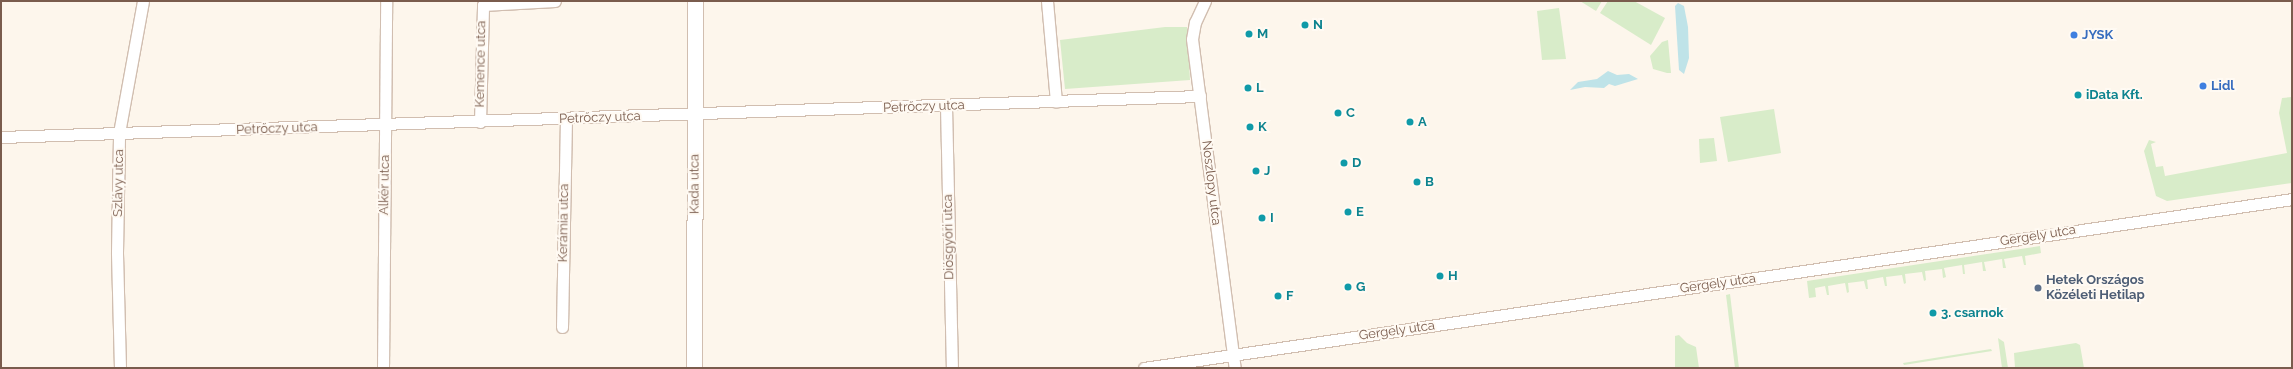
<!DOCTYPE html>
<meta charset="utf-8">
<style>
body{margin:0}
#map{position:relative;width:2293px;height:369px;overflow:hidden;background:#fdf6ec;font-family:Raleway,sans-serif}
div>[style]{position:absolute}
[style*='--x']{left:calc(var(--x)*1px);top:calc(var(--y)*1px);width:calc(var(--w)*1px);rotate:calc(var(--a)*1deg)}
.green>*{inset:0;background:#d8ecc9}
.water>*{inset:0;background:#bfe3e8}
.roads{filter:drop-shadow(1px 0 #d1beb0) drop-shadow(-1px 0 #d1beb0) drop-shadow(0 1px #d1beb0) drop-shadow(0 -1px #d1beb0)}
.street>*{height:11px;margin:-5.5px;padding:0 5.5px;transform-origin:5.5px;border-radius:5.5px;background:#fff}
.secondary>*{height:15px;margin:-7.5px;padding:0 7.5px;transform-origin:7.5px;border-radius:7.5px;background:#fff}
.dots>*{width:11px;height:11px;translate:-50% -50%;box-sizing:border-box;border:2px solid #fffaf3;border-radius:50%}
span{translate:-50% -50%;white-space:nowrap;text-align:center;line-height:1.15;-webkit-text-stroke:4px #fffaf3;paint-order:stroke}
.culture-label{font-size:13px;color:#0d838f;font-weight:700}
.left{translate:0 -50%;text-align:left}
.shop-label{font-size:13px;color:#366cbe;font-weight:700}
.street-label{font-size:13px;color:#7a5c4d}
.service-label{font-size:13px;color:#4e5e75;font-weight:700}
.frame{position:absolute;inset:0;border:2px solid #7a5c4d;pointer-events:none}
</style>
<div id="map">
<div class="green">
<div style="clip-path:polygon(1580px 1px,1602px 1px,1596px 11px)"></div>
<div style="clip-path:polygon(1608px 1px,1634px 1px,1665px 18px,1651px 45px,1600px 13px)"></div>
<div style="clip-path:polygon(1559px 8px,1566px 59px,1542px 60px,1537px 11px)"></div>
<div style="clip-path:polygon(1165px 27px,1187px 27px,1190px 80px,1065px 89px,1060px 40px)"></div>
<div style="clip-path:polygon(1668px 40px,1671px 73px,1667px 73px,1653px 69px,1650px 56px,1662px 42px)"></div>
<div style="clip-path:polygon(2292px 97px,2292px 183px,2167px 201px,2156px 196px,2144px 151px,2149px 140px,2156px 142px,2151px 144px,2156px 167px,2163px 166px,2165px 176px,2287px 153px,2279px 113px,2282px 98px)"></div>
<div style="clip-path:polygon(1774px 109px,1781px 153px,1728px 162px,1720px 117px)"></div>
<div style="clip-path:polygon(1714px 138px,1717px 161px,1700px 163px,1699px 139px)"></div>
<div style="clip-path:polygon(2040px 246px,2041px 253px,2025px 256px,2026px 265px,2024px 265px,2022px 256px,2004px 259px,2006px 268px,2003px 268px,2002px 259px,1984px 262px,1986px 271px,1983px 271px,1982px 262px,1964px 265px,1965px 274px,1963px 274px,1962px 265px,1944px 268px,1946px 277px,1943px 278px,1942px 269px,1925px 271px,1926px 280px,1924px 281px,1922px 272px,1905px 274px,1906px 283px,1904px 284px,1902px 275px,1886px 277px,1887px 286px,1885px 286px,1883px 277px,1867px 280px,1868px 289px,1866px 289px,1864px 281px,1848px 283px,1849px 292px,1847px 293px,1845px 283px,1828px 286px,1829px 295px,1827px 295px,1825px 286px,1815px 288px,1816px 297px,1809px 298px,1807px 281px)"></div>
<div style="clip-path:polygon(1730px 294px,1739px 368px,1735px 368px,1726px 295px)"></div>
<div style="clip-path:polygon(1679px 335px,1687px 343px,1696px 347px,1699px 368px,1675px 368px,1675px 336px)"></div>
<div style="clip-path:polygon(1998px 338px,2004px 342px,2008px 368px,2002px 368px)"></div>
<div style="clip-path:polygon(2076px 343px,2080px 345px,2084px 368px,2015px 368px,2014px 353px)"></div>
<div style="clip-path:polygon(1991px 349px,1992px 351px,1904px 365px,1903px 363px)"></div>
</div>
<div class="water">
<div style="clip-path:polygon(1678px 3px,1684px 6px,1688px 27px,1689px 58px,1684px 74px,1679px 70px,1675px 6px)"></div>
<div style="clip-path:polygon(1608px 71px,1617px 75px,1629px 74px,1638px 79px,1615px 86px,1609px 84px,1604px 88px,1585px 87px,1570px 90px,1578px 82px,1597px 79px)"></div>
</div>
<div class="roads">
<div class="street">
<div style="--x:1047;--y:1;--w:101;--a:84.9"></div>
<div style="--x:1205;--y:1;--w:23;--a:115"></div>
<div style="--x:1195;--y:22;--w:17;--a:100"></div>
<div style="--x:1192;--y:39;--w:332;--a:82.6"></div>
<div style="--x:946;--y:106;--w:262;--a:88.7"></div>
<div style="--x:480;--y:122;--w:117;--a:-88.5"></div>
<div style="--x:483;--y:5;--w:72;--a:-3.2"></div>
<div style="--x:1;--y:137;--w:1200;--a:-1.96"></div>
<div style="--x:562;--y:327;--w:208;--a:-88.9"></div>
<div style="--x:120;--y:368;--w:116;--a:-91.5"></div>
<div style="--x:117;--y:252;--w:119;--a:-89"></div>
<div style="--x:119;--y:133;--w:134;--a:-79.7"></div>
<div style="--x:383;--y:368;--w:367;--a:-89.5"></div>
<div style="--x:1144;--y:368;--w:1160;--a:-8.37"></div>
</div>
<div class="secondary">
<div style="--x:694;--y:368;--w:367;--a:-89.8"></div>
</div>
</div>
<div class="dots">
<div style="left:1305px;top:25px;background:#0f9aa8"></div>
<div style="left:1249px;top:34px;background:#0f9aa8"></div>
<div style="left:2074px;top:35px;background:#3f7fe0"></div>
<div style="left:2203px;top:86px;background:#3f7fe0"></div>
<div style="left:1248px;top:88px;background:#0f9aa8"></div>
<div style="left:2078px;top:95px;background:#0f9aa8"></div>
<div style="left:1338px;top:113px;background:#0f9aa8"></div>
<div style="left:1410px;top:122px;background:#0f9aa8"></div>
<div style="left:1250px;top:127px;background:#0f9aa8"></div>
<div style="left:1344px;top:163px;background:#0f9aa8"></div>
<div style="left:1256px;top:171px;background:#0f9aa8"></div>
<div style="left:1417px;top:182px;background:#0f9aa8"></div>
<div style="left:1348px;top:212px;background:#0f9aa8"></div>
<div style="left:1262px;top:218px;background:#0f9aa8"></div>
<div style="left:1440px;top:276px;background:#0f9aa8"></div>
<div style="left:1348px;top:287px;background:#0f9aa8"></div>
<div style="left:2038px;top:288px;background:#5c6f8a"></div>
<div style="left:1278px;top:296px;background:#0f9aa8"></div>
<div style="left:1933px;top:313px;background:#0f9aa8"></div>
</div>
<div class="culture-label">
<span class="left" style="left:1313px;top:25px">N</span>
<span class="left" style="left:1257px;top:34px">M</span>
<span class="left" style="left:1256px;top:88px">L</span>
<span class="left" style="left:2086px;top:95px">iData Kft.</span>
<span class="left" style="left:1346px;top:113px">C</span>
<span class="left" style="left:1418px;top:122px">A</span>
<span class="left" style="left:1258px;top:127px">K</span>
<span class="left" style="left:1352px;top:163px">D</span>
<span class="left" style="left:1264px;top:171px">J</span>
<span class="left" style="left:1425px;top:182px">B</span>
<span class="left" style="left:1356px;top:212px">E</span>
<span class="left" style="left:1270px;top:218px">I</span>
<span class="left" style="left:1448px;top:276px">H</span>
<span class="left" style="left:1356px;top:287px">G</span>
<span class="left" style="left:1286px;top:296px">F</span>
<span class="left" style="left:1941px;top:313px">3. csarnok</span>
</div>
<div class="shop-label">
<span class="left" style="left:2082px;top:35px">JYSK</span>
<span class="left" style="left:2211px;top:86px">Lidl</span>
</div>
<div class="street-label">
<span style="left:481px;top:64px;rotate:-89deg">Kemence utca</span>
<span style="left:924px;top:107px;rotate:-2deg">Petrőczy utca</span>
<span style="left:600px;top:118px;rotate:-2deg">Petrőczy utca</span>
<span style="left:277px;top:129px;rotate:-2deg">Petrőczy utca</span>
<span style="left:119px;top:183px;rotate:-89deg">Szlávy utca</span>
<span style="left:1211px;top:183px;rotate:83deg">Noszlopy utca</span>
<span style="left:695px;top:184px;rotate:-90deg">Kada utca</span>
<span style="left:385px;top:185px;rotate:-89deg">Alkér utca</span>
<span style="left:564px;top:223px;rotate:-89deg">Kerámia utca</span>
<span style="left:2038px;top:236px;rotate:-9deg">Gergely utca</span>
<span style="left:949px;top:237px;rotate:-91deg">Diósgyőri utca</span>
<span style="left:1718px;top:284px;rotate:-8deg">Gergely utca</span>
<span style="left:1397px;top:331px;rotate:-8deg">Gergely utca</span>
</div>
<div class="service-label">
<span class="left" style="left:2046px;top:288px">Hetek Országos<br>Közéleti Hetilap</span>
</div>
<div class="frame"></div>
</div>
